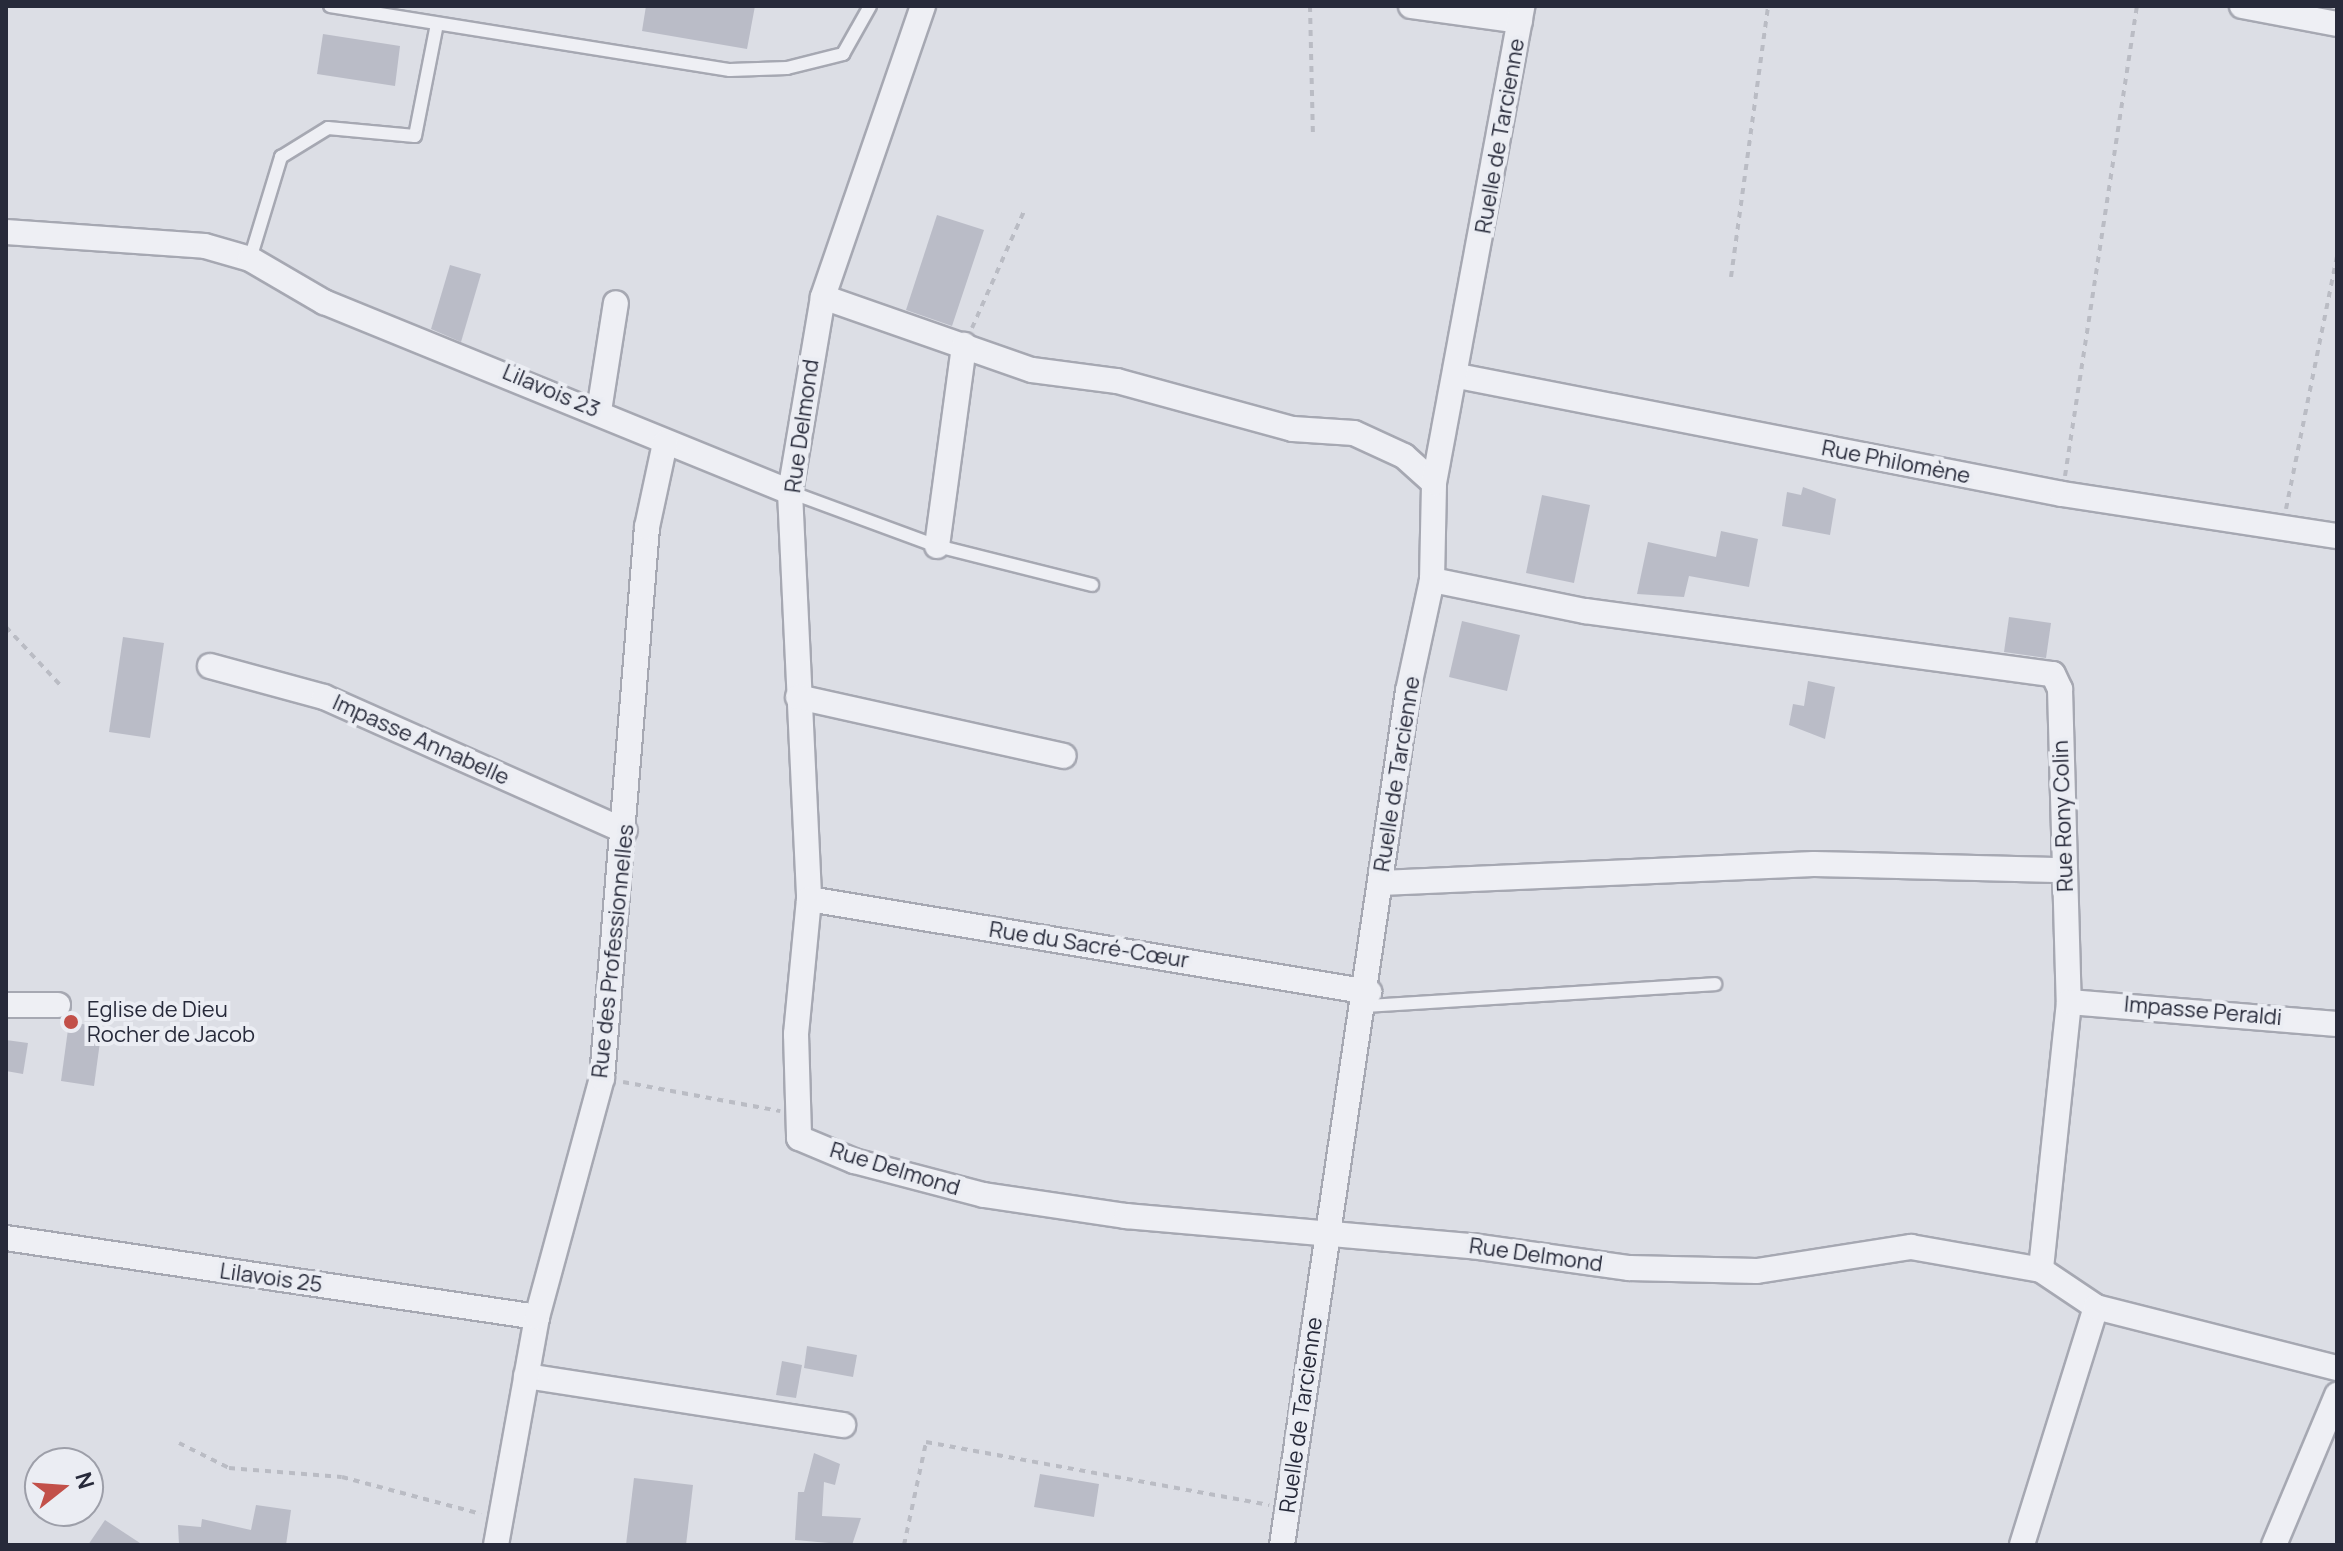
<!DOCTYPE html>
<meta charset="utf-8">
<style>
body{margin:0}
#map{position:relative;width:2343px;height:1551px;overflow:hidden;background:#dcdee5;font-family:Manrope,sans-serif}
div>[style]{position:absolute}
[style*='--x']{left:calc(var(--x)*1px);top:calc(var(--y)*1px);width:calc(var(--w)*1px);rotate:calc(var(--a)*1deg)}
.building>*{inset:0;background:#babcc7}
.path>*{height:4px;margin-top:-2px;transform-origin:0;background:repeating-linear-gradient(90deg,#babcc4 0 6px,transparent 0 12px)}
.roads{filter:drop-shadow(2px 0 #a6a8b2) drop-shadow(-2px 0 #a6a8b2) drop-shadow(0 2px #a6a8b2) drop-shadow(0 -2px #a6a8b2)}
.lane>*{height:12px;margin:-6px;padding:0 6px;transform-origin:6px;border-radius:6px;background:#eeeff4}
.street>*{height:24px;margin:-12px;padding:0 12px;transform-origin:12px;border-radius:12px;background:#eeeff4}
.dots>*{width:22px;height:22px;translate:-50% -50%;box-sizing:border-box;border:4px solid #ebedf3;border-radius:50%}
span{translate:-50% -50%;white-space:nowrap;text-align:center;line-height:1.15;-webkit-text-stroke:8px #ebedf3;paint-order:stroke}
.street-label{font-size:22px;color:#272a3a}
.poi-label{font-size:22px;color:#272a3a}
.left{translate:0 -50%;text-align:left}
.frame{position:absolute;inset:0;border:8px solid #272a3a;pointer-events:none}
.north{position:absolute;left:24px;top:1447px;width:80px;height:80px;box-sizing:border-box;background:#ebedf3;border:2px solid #9d9fa9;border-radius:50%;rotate:73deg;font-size:22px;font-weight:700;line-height:32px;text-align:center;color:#272a3a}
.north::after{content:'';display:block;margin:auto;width:28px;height:36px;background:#c25049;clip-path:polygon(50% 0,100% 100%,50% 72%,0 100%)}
</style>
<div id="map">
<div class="building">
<div style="clip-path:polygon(646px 6px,755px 6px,747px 49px,642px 31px)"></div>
<div style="clip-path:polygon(323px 34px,400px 46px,395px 86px,317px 74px)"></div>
<div style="clip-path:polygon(937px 215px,984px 230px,952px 326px,906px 310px)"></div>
<div style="clip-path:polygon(450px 265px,481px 274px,461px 342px,431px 329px)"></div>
<div style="clip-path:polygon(1803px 487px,1836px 499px,1830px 535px,1782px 526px,1787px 492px,1801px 495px)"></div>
<div style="clip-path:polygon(1542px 495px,1590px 505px,1574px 583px,1526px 573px)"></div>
<div style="clip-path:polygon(1721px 531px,1758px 539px,1749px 587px,1689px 576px,1684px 597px,1637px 594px,1648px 542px,1716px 557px)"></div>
<div style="clip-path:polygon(2009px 617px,2051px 623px,2046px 658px,2004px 652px)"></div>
<div style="clip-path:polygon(1462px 621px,1520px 635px,1507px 691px,1449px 677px)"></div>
<div style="clip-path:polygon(123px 637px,164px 643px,150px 738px,109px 732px)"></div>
<div style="clip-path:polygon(1808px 681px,1835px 687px,1825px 739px,1789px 725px,1793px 704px,1804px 706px)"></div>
<div style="clip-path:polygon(69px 1022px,102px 1027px,94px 1086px,61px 1081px)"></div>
<div style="clip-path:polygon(6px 1040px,28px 1043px,23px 1074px,6px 1071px)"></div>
<div style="clip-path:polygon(807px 1346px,857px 1355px,853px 1377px,804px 1368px)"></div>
<div style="clip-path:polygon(782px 1361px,802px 1365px,796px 1398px,776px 1395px)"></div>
<div style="clip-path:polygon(814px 1453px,840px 1464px,835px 1485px,824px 1482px,822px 1516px,861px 1518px,852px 1545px,795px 1540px,798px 1492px,804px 1492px)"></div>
<div style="clip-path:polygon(1040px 1474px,1099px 1484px,1094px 1517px,1034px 1507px)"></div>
<div style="clip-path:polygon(634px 1478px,693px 1485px,686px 1545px,626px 1545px)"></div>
<div style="clip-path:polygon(256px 1505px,291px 1510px,286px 1545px,179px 1545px,178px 1525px,201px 1527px,202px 1519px,251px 1530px)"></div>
<div style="clip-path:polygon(105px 1520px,143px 1545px,88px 1545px)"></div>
</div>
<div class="path">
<div style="--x:1310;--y:6;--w:128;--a:88.7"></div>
<div style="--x:1731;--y:277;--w:274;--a:-82.2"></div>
<div style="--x:972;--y:328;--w:128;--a:-66"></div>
<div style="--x:2065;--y:476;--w:475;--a:-81.3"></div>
<div style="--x:2286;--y:509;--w:257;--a:-78.6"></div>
<div style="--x:6;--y:627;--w:82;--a:47"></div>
<div style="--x:623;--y:1082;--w:160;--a:10.5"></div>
<div style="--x:179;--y:1443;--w:56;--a:26.6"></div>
<div style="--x:229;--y:1468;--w:113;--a:4.6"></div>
<div style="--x:342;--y:1477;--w:144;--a:14.9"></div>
<div style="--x:904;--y:1545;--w:105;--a:-77.9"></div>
<div style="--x:926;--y:1442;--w:349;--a:10.4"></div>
</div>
<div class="roads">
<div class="lane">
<div style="--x:330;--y:6;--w:405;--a:9.1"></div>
<div style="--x:730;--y:70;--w:57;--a:-2"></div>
<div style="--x:787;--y:68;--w:58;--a:-14"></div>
<div style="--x:843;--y:54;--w:55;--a:-60.6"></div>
<div style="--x:250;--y:259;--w:107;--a:-73.1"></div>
<div style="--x:281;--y:157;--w:55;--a:-31.7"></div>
<div style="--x:328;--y:128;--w:87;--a:5.3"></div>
<div style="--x:415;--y:136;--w:114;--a:-78.9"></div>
<div style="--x:790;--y:492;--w:157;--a:20.2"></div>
<div style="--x:937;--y:546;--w:160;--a:14.1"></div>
<div style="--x:1367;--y:1006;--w:349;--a:-3.6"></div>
</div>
<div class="street">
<div style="--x:923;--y:6;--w:308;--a:109"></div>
<div style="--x:823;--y:297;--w:198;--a:99.6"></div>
<div style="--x:790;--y:492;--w:407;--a:87.3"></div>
<div style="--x:809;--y:899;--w:136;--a:95.5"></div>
<div style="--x:796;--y:1034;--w:104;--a:88.3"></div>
<div style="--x:799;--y:1138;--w:60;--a:22.7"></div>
<div style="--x:854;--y:1161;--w:134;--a:14.7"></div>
<div style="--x:984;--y:1195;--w:144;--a:8.4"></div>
<div style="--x:1126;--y:1216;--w:347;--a:5"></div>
<div style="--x:1472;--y:1246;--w:159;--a:8"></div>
<div style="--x:1629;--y:1268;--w:128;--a:1.3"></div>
<div style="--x:1757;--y:1271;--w:156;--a:-8.9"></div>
<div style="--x:1911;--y:1247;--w:132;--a:10"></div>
<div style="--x:1411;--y:6;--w:110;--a:7.8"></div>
<div style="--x:2242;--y:6;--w:97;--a:10.7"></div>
<div style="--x:6;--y:232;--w:199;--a:4"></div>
<div style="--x:205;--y:246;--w:47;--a:16.1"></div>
<div style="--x:250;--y:259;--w:86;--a:30.2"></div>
<div style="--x:324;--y:302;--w:503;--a:22.18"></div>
<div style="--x:823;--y:297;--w:221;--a:19.3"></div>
<div style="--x:1032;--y:370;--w:86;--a:7.4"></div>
<div style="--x:1117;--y:381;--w:182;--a:15.3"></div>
<div style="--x:1293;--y:429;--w:61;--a:3.8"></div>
<div style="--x:1354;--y:433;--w:55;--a:24.7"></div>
<div style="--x:1404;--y:456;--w:40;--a:42"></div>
<div style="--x:1458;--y:376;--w:615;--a:11.05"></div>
<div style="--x:2062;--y:494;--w:278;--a:8.7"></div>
<div style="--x:599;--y:411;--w:109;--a:-81.1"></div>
<div style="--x:937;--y:546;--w:203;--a:-82.3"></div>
<div style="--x:1432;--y:580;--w:156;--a:11.5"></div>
<div style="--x:1585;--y:611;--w:472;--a:7.7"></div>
<div style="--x:2053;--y:674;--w:17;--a:65"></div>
<div style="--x:2060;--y:689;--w:313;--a:88.4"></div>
<div style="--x:2069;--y:1002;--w:269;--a:96"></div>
<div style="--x:2041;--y:1270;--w:66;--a:33.9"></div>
<div style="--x:2096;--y:1307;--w:249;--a:107.3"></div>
<div style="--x:210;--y:666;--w:118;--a:15.2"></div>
<div style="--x:324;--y:697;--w:329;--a:24"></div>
<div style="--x:798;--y:697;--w:272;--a:12.5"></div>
<div style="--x:1381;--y:883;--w:433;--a:-2.5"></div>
<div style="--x:1814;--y:864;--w:251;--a:1.4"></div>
<div style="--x:809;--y:899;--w:568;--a:9.43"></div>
<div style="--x:2069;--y:1002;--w:269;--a:4.7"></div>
<div style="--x:6;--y:1005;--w:52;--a:0"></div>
<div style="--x:6;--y:1238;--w:537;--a:8.46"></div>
<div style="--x:2096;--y:1307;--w:249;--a:14.2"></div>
<div style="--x:526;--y:1376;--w:321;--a:8.8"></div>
<div style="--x:496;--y:1545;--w:232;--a:-79.8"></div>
<div style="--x:537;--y:1317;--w:248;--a:-74.8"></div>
<div style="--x:602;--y:1078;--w:553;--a:-85.33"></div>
<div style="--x:647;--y:527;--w:86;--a:-77.9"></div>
<div style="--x:1282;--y:1545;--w:863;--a:-81.61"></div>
<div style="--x:1408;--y:691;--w:114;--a:-77.8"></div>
<div style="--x:1432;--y:580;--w:97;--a:-88.8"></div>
<div style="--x:1434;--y:483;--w:485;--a:-79.5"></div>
<div style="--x:2274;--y:1545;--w:163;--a:-67.2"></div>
</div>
</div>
<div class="dots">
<div style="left:71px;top:1022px;background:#c25049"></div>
</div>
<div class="street-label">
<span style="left:1500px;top:136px;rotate:-80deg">Ruelle de Tarcienne</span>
<span style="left:551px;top:391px;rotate:23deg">Lilavois 23</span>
<span style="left:802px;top:426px;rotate:-82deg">Rue Delmond</span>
<span style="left:1896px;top:462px;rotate:11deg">Rue Philomène</span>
<span style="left:421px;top:740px;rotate:24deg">Impasse Annabelle</span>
<span style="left:1397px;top:774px;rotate:-81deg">Ruelle de Tarcienne</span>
<span style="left:2063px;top:816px;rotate:-92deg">Rue Rony Colin</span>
<span style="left:1089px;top:945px;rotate:9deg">Rue du Sacré-Cœur</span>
<span style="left:613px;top:951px;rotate:-84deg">Rue des Professionnelles</span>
<span style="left:2203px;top:1011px;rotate:5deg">Impasse Peraldi</span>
<span style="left:895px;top:1169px;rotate:17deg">Rue Delmond</span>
<span style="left:1536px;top:1255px;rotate:8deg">Rue Delmond</span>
<span style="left:271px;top:1278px;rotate:8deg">Lilavois 25</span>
<span style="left:1301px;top:1415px;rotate:-82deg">Ruelle de Tarcienne</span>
</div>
<div class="poi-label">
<span class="left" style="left:87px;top:1022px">Eglise de Dieu<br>Rocher de Jacob</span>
</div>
<div class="frame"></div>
<div class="north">N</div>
</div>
